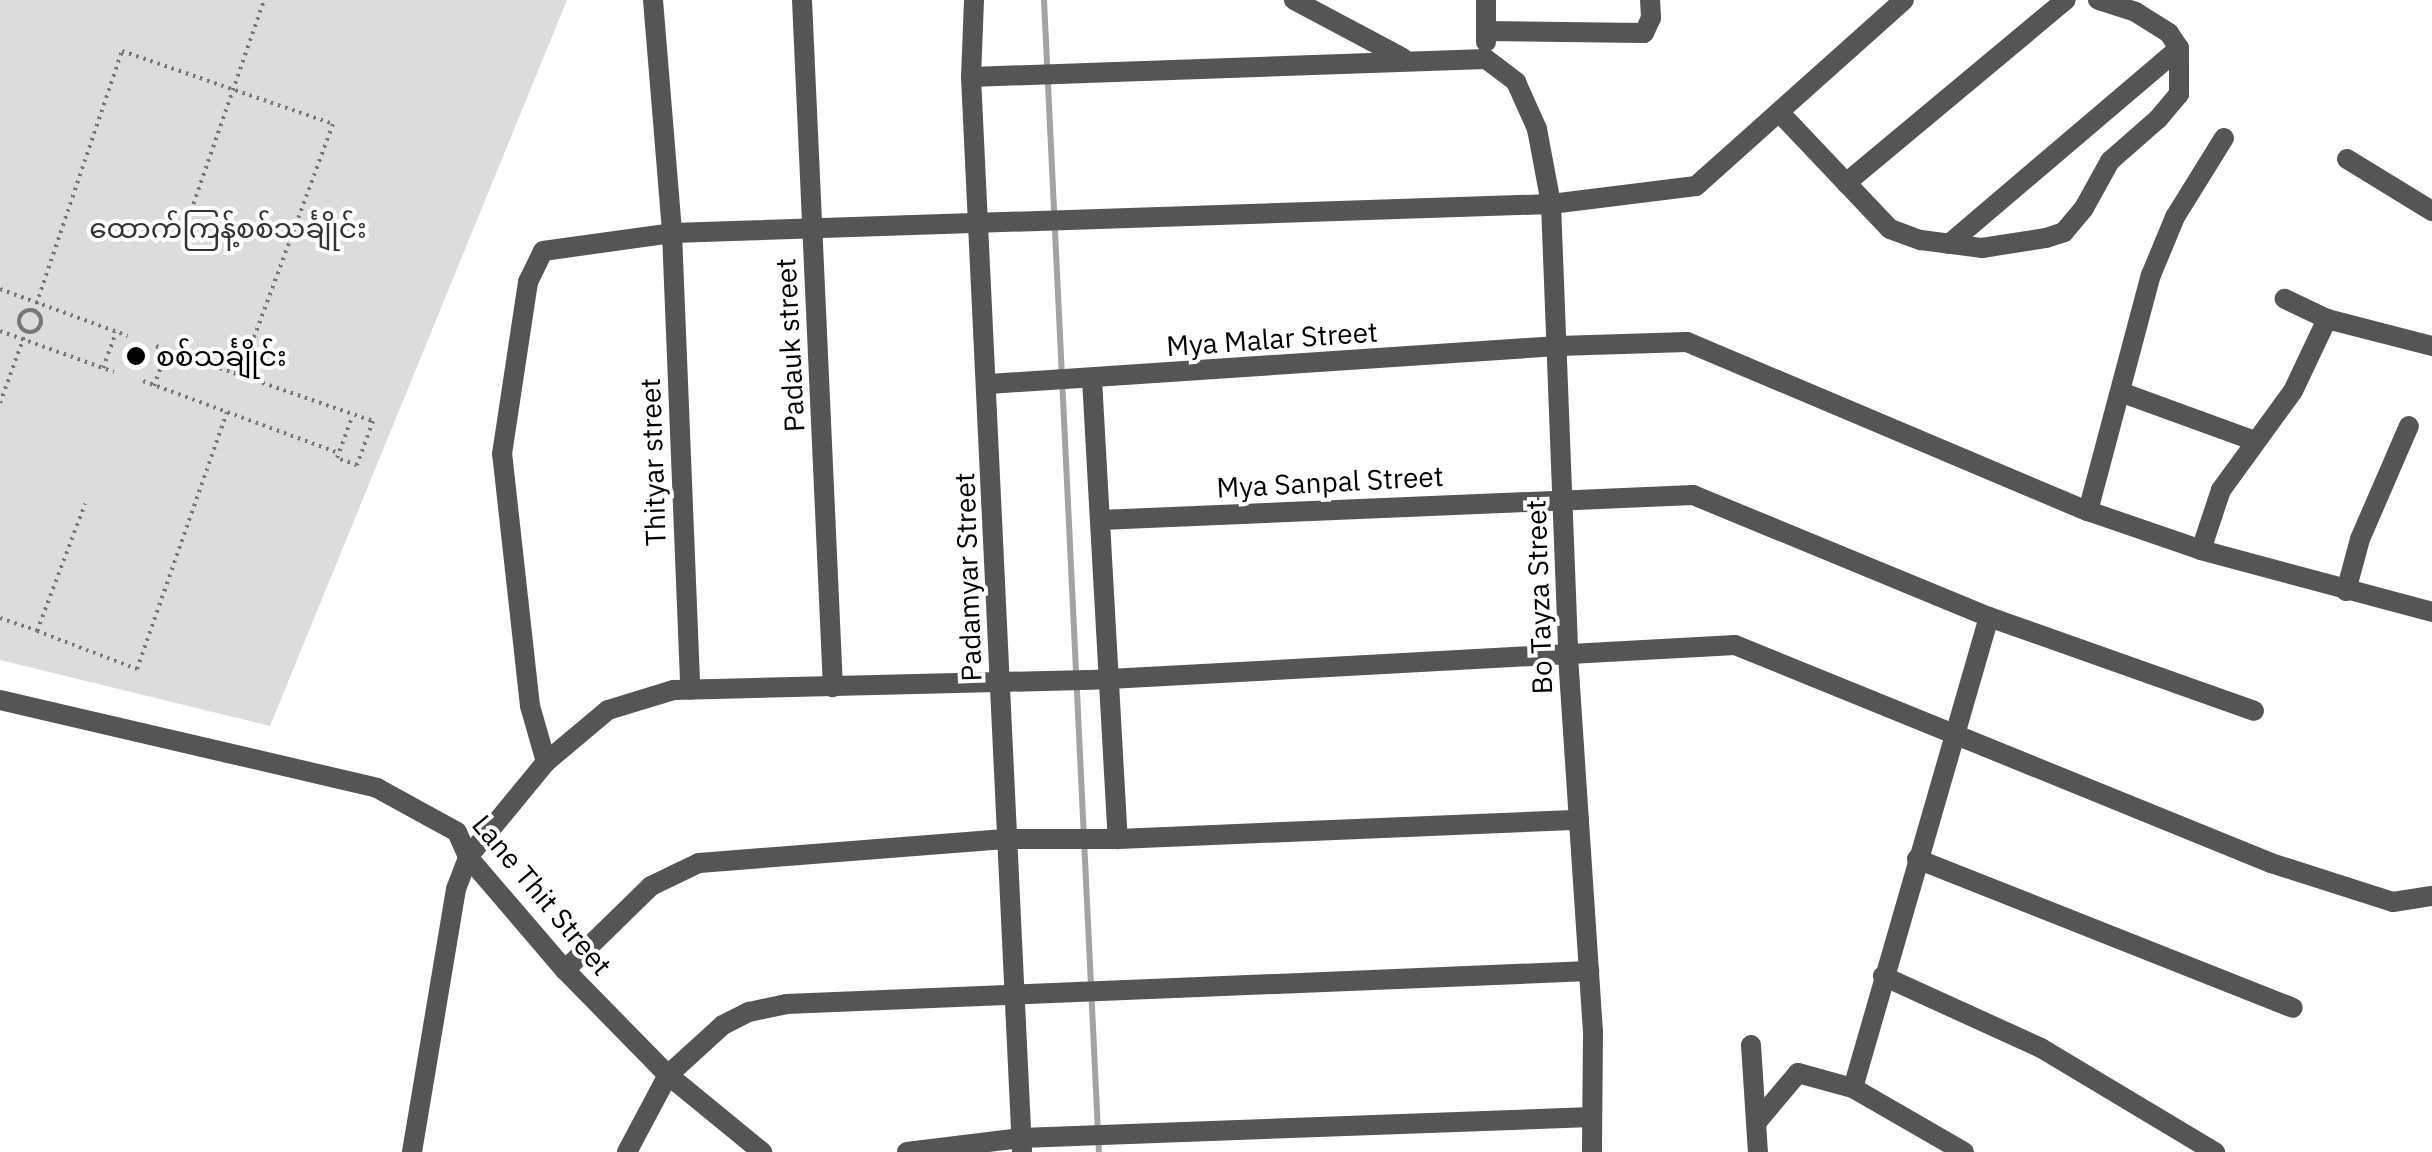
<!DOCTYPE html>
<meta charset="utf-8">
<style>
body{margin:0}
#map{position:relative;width:2432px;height:1152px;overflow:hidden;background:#fff;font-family:"IBM Plex Sans","Noto Sans Myanmar",sans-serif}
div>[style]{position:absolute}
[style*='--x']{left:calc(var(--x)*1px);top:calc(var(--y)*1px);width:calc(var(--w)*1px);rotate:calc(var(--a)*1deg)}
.green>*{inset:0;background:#dcdcdc}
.stream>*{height:6px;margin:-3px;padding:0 3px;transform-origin:3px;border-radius:3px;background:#a3a3a3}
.path>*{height:4px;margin-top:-2px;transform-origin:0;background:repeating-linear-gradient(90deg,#777 0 2.5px,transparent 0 7.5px)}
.path>.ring{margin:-2px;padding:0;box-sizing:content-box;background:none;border:4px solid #777;border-radius:50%}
.minor>*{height:20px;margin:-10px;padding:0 10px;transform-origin:10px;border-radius:10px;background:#555}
.dots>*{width:28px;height:28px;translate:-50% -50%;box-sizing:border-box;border:5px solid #fff;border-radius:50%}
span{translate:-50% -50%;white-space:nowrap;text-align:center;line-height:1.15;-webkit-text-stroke:8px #fff;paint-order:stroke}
.park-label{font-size:28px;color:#333}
.street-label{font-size:28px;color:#000}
.poi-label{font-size:28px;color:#000}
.left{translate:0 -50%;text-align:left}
</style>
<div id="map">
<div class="green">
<div style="clip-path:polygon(0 0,567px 0,270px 726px,0 660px)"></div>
</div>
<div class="stream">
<div style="--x:1044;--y:0;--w:1153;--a:87.27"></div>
</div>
<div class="path">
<div style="--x:191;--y:211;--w:223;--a:-70.9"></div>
<div style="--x:0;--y:289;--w:136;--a:20.2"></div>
<div class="ring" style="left:19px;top:310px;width:18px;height:18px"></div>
<div style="--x:34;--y:311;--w:274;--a:-71.3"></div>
<div style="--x:122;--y:51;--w:223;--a:19.1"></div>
<div style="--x:333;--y:124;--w:269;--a:110.3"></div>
<div style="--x:0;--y:331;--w:121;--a:19.8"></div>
<div style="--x:156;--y:346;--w:230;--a:19.1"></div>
<div style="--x:373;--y:421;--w:47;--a:110"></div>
<div style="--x:357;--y:465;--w:21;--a:-161"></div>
<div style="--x:337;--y:458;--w:44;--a:-69.9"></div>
<div style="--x:103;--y:368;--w:38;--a:-70"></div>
<div style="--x:143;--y:381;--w:209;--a:20.2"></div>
<div style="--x:154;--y:386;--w:38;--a:-70"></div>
<div style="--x:0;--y:403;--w:77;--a:-70.1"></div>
<div style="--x:0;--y:618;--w:39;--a:19"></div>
<div style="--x:37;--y:631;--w:136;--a:-69.3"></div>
<div style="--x:37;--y:631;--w:107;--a:20.8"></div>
<div style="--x:137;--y:669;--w:272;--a:-70.7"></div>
</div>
<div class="minor">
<div style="--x:653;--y:0;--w:234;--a:85.3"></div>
<div style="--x:672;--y:233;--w:457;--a:87.7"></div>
<div style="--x:802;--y:0;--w:688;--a:87.42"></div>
<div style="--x:974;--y:0;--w:77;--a:92.2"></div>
<div style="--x:971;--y:77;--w:1076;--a:87.28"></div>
<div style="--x:1294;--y:0;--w:123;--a:28"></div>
<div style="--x:1486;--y:0;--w:42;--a:90"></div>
<div style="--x:1486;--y:31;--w:158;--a:0.7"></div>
<div style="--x:1644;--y:33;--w:17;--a:-65"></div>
<div style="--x:1651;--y:18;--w:18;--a:-93"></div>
<div style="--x:1486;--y:59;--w:38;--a:37"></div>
<div style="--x:1516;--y:82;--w:51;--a:65.9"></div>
<div style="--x:1537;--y:129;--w:76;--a:79.4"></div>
<div style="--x:1551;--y:204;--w:452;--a:87.8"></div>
<div style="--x:1568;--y:656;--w:377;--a:86.2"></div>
<div style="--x:1593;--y:1032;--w:120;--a:90.5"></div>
<div style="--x:971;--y:77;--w:515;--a:-2"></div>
<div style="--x:1779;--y:112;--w:161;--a:46.5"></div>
<div style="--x:1890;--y:229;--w:33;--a:20"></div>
<div style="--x:1921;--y:240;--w:62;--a:7.5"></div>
<div style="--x:1982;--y:248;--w:65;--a:-8.9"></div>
<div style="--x:2046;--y:238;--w:19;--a:-18"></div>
<div style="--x:2064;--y:232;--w:31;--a:-50"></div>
<div style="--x:2084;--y:208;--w:54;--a:-61"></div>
<div style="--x:2110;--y:161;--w:64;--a:-41.2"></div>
<div style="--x:2158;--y:119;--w:33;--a:-50"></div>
<div style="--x:2179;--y:94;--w:46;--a:-90"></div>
<div style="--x:2179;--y:48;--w:18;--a:-124"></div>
<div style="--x:2169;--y:33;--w:39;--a:-148"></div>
<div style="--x:2136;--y:12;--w:40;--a:-162"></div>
<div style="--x:2347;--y:159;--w:100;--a:31.5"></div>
<div style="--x:1846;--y:183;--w:286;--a:-39.8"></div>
<div style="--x:1949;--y:244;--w:302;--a:-40.4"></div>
<div style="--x:2327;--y:319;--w:108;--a:14.4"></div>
<div style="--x:1092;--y:379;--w:461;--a:86.8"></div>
<div style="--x:989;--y:384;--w:570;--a:-3.82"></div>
<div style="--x:1558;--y:346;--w:129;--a:-1.8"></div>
<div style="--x:1687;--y:342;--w:435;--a:22.9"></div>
<div style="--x:2088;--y:511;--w:120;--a:19"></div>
<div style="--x:2201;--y:550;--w:239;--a:15"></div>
<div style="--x:2123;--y:393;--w:140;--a:20"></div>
<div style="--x:2088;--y:511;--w:244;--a:-75.1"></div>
<div style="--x:2151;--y:275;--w:63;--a:-67.5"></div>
<div style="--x:2175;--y:217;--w:93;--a:-58.2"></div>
<div style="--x:1100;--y:520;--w:594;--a:-2.41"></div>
<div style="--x:1693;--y:495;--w:320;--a:22.4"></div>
<div style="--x:1989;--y:617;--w:281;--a:19.5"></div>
<div style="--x:2201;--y:550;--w:63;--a:-71.6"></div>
<div style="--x:2221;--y:490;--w:122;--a:-54"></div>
<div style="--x:2293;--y:391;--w:80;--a:-64.7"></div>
<div style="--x:2327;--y:319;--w:47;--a:-154.5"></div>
<div style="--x:2346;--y:591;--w:54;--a:-74.9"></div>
<div style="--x:2360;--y:539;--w:123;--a:-66.6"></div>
<div style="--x:0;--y:700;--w:387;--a:13.1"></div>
<div style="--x:377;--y:788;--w:91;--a:28.8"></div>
<div style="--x:457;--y:832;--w:27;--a:66"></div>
<div style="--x:468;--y:857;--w:149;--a:49.4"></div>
<div style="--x:565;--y:970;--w:147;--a:45.6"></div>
<div style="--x:668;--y:1075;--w:122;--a:39.3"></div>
<div style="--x:546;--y:762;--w:58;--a:-105.9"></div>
<div style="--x:530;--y:706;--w:254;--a:-96.3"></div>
<div style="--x:502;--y:454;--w:174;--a:-81.4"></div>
<div style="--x:528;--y:282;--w:34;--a:-64"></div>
<div style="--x:543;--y:251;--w:130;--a:-7.9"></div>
<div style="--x:672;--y:233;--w:879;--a:-1.89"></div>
<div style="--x:1551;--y:204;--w:146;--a:-7.1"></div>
<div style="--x:1696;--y:186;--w:279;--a:-41.8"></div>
<div style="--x:1917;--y:859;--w:404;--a:21.6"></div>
<div style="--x:565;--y:970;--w:120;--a:-44.3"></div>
<div style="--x:651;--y:886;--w:53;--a:-25.6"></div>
<div style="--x:699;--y:863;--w:307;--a:-4.5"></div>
<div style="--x:1005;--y:839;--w:113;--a:0"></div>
<div style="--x:1118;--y:839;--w:461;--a:-2.4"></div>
<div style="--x:1883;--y:976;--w:174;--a:24.5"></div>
<div style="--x:2041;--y:1048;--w:203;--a:30.9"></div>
<div style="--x:1751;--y:1045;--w:107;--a:86.3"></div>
<div style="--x:1853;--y:1088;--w:490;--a:-73.9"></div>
<div style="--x:1756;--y:1123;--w:65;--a:-50"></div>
<div style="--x:1798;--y:1073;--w:57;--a:15.3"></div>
<div style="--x:1853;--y:1088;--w:128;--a:30"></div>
<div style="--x:412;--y:1152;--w:267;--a:-80.5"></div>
<div style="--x:456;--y:889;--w:34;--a:-69"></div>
<div style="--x:468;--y:857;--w:123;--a:-50.6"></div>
<div style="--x:546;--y:762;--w:81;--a:-40"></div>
<div style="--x:608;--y:710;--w:69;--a:-16.9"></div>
<div style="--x:674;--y:690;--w:435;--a:-1.4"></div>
<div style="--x:1109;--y:679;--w:627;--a:-3.11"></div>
<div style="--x:1735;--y:645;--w:579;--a:22.13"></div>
<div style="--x:2271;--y:863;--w:128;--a:17.7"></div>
<div style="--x:2393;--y:902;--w:39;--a:-9"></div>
<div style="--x:627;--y:1152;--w:87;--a:-62"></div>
<div style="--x:668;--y:1075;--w:74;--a:-42.3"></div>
<div style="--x:723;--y:1025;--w:29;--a:-27"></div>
<div style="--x:749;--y:1012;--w:38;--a:-12"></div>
<div style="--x:786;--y:1004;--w:804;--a:-2.35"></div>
<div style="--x:907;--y:1152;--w:115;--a:-7"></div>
<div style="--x:1021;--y:1138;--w:571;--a:-2.11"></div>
</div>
<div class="dots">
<div style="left:136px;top:356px;background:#000"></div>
</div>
<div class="park-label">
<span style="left:228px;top:228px">ထောက်ကြန့်စစ်သင်္ချိုင်း</span>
</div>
<div class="street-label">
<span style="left:1272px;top:339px;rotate:-4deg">Mya Malar Street</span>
<span style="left:790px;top:345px;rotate:-93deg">Padauk street</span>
<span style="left:653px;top:462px;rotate:-92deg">Thityar street</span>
<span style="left:1330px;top:482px;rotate:-3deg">Mya Sanpal Street</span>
<span style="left:968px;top:577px;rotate:-92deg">Padamyar Street</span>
<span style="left:1539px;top:597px;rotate:-92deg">Bo Tayza Street</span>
<span style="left:542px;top:895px;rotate:50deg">Lane Thit Street</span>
</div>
<div class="poi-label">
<span class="left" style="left:156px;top:356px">စစ်သင်္ချိုင်း</span>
</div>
</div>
